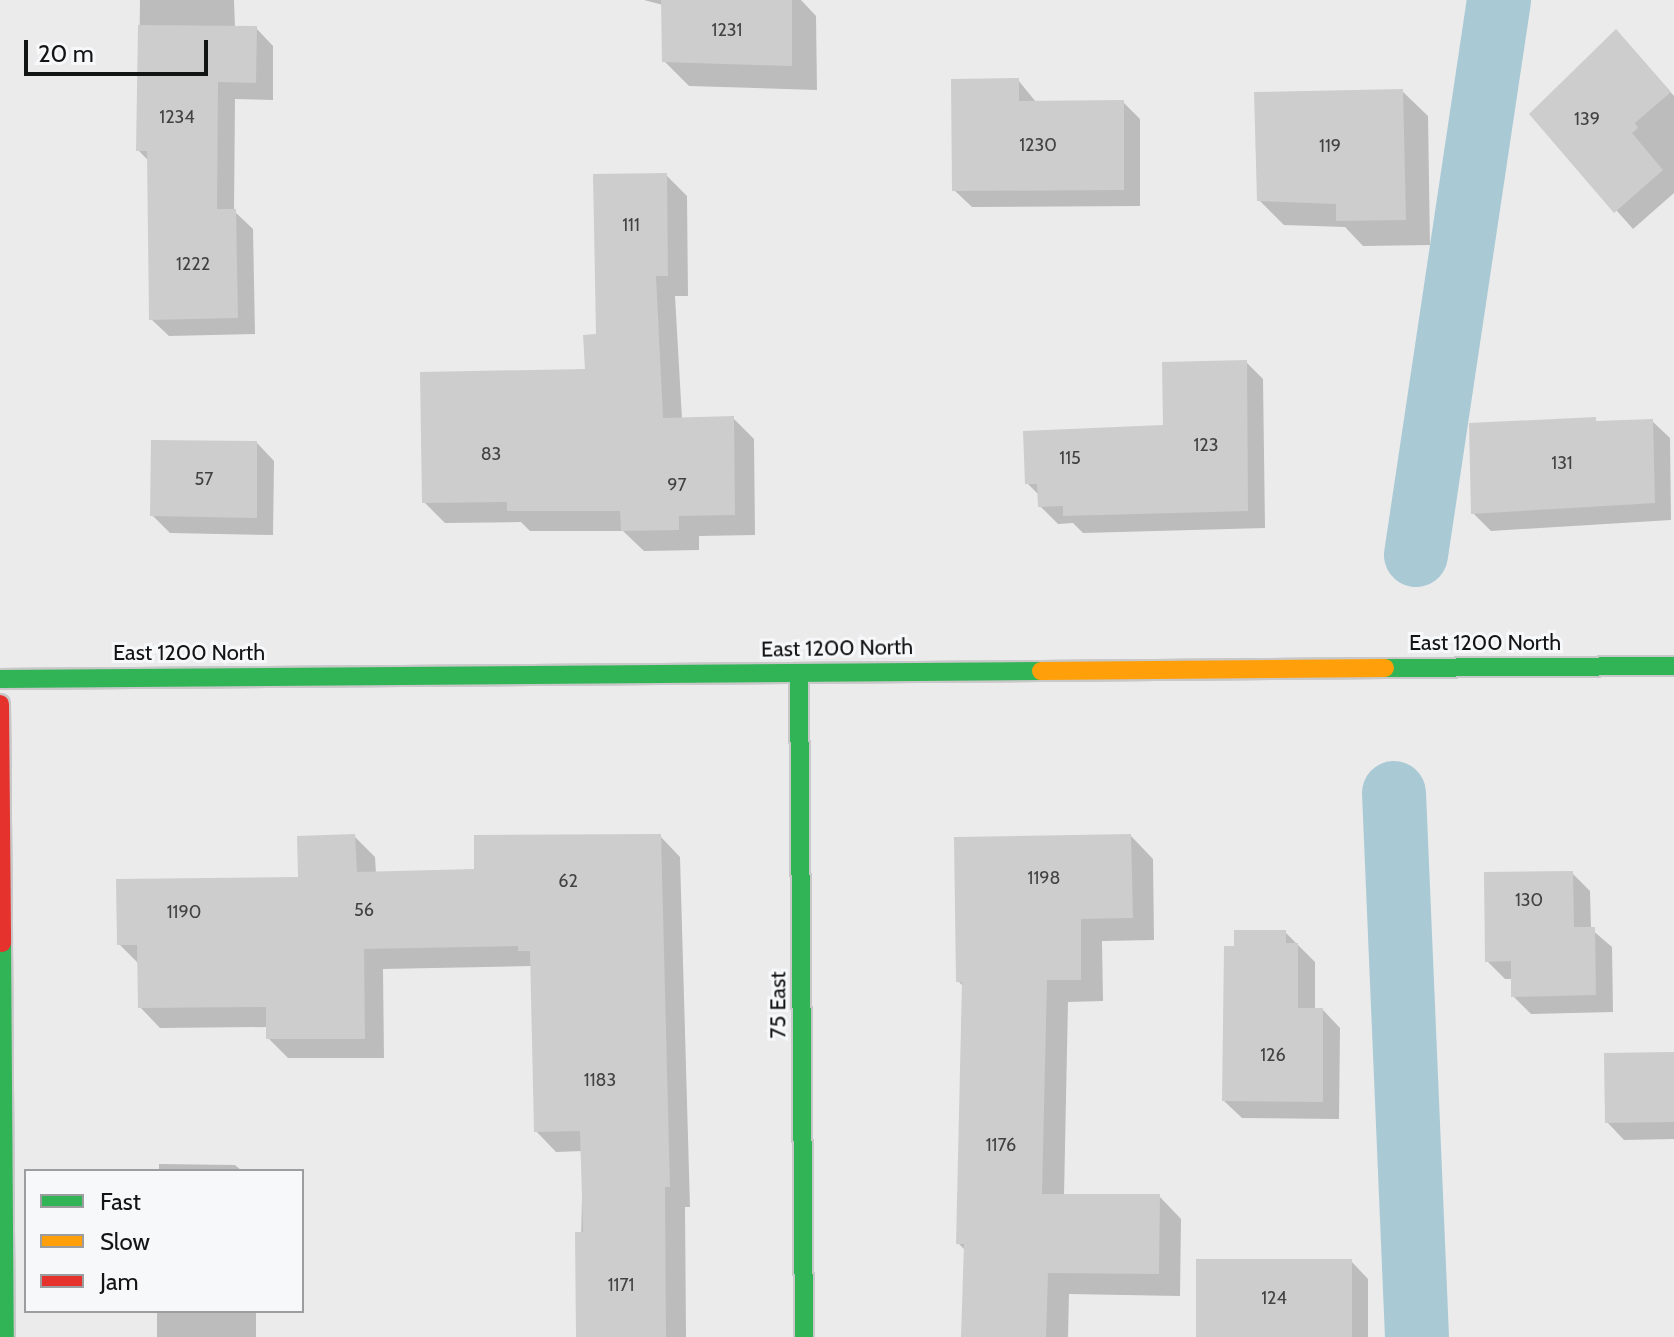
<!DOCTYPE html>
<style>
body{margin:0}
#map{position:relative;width:1674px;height:1337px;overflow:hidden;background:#ebebec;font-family:Cabin,sans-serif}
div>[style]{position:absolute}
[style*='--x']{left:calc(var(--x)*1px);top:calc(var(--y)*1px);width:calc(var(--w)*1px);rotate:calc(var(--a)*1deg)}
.shadow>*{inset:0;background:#0003}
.canal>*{height:64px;margin:-32px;padding:0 32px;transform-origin:32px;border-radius:32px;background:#a9c9d4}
.building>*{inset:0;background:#cdcdcd}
.roads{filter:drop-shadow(2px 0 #c8c8c9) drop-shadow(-2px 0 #c8c8c9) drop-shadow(0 2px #c8c8c9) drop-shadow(0 -2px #c8c8c9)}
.fast>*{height:18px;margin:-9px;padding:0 9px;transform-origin:9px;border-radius:9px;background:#30b455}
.slow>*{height:18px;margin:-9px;padding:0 9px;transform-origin:9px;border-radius:9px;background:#ff9f0a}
.jam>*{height:18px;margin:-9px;padding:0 9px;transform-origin:9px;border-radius:9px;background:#e5322d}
span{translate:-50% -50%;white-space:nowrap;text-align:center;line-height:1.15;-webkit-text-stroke:6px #f7f8fa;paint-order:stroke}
.number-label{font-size:18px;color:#424242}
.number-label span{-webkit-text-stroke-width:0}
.street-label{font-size:22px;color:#131414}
.legend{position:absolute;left:24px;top:1169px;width:280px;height:144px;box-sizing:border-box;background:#f7f8fa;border:2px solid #9c9d9e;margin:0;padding:10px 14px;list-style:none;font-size:24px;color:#131414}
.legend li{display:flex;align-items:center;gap:16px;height:40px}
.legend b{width:40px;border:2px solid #9c9d9e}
.scale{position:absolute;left:24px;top:40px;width:184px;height:36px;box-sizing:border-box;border:4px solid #131414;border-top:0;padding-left:10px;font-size:24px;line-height:28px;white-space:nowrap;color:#131414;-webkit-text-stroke:6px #f7f8fa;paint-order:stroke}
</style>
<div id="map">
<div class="shadow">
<div style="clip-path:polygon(140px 0,234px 0,235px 28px,256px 28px,273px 46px,273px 100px,235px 99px,234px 211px,253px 229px,255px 334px,169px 336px,151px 319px,149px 161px,138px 150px)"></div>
<div style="clip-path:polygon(644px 0,801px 0,816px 16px,817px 90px,689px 86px,664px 61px,663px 5px)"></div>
<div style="clip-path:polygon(1616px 32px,1674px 96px,1674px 193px,1633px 229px,1531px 114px)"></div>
<div style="clip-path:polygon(1018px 80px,1036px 102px,1123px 102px,1140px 119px,1140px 206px,972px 207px,954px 190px)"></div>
<div style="clip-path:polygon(1402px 91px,1428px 116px,1430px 245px,1363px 246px,1345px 227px,1284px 225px,1259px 200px)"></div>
<div style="clip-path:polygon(666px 175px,687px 196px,688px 296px,675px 296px,682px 419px,733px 418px,754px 439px,755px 535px,699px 536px,699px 550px,644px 551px,623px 531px,530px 531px,521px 522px,445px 523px,424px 502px,587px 371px)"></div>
<div style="clip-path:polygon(1246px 362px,1263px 379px,1265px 528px,1083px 533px,1073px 523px,1058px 524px,1040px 506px,1040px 496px,1027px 483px,1165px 427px)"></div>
<div style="clip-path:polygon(1652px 421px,1670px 438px,1671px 520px,1491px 531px,1473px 513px)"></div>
<div style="clip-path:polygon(257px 443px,274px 461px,273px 535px,170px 533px,152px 515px)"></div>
<div style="clip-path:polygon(354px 836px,375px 857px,376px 874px,476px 871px,660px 836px,680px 857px,690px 1207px,685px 1207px,686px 1337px,579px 1337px,583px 1151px,556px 1152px,536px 1131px,532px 966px,383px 969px,384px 1058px,288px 1058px,268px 1038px,268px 1027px,160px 1028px,140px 1007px,139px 964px,119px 944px,300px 879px)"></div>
<div style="clip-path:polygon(1131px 836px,1153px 859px,1154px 940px,1102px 941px,1103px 1001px,1068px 1002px,1064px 1196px,1159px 1196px,1181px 1219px,1180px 1296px,1069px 1294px,1068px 1337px,963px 1337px,966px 1251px,958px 1243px,964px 987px,958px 981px)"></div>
<div style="clip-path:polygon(1572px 873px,1590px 891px,1591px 929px,1612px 947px,1613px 1012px,1531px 1014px,1513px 996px,1513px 979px,1505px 979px,1487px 961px)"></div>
<div style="clip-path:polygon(1285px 932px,1315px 962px,1315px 1010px,1323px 1010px,1340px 1028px,1339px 1119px,1242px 1118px,1224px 1101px,1236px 948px)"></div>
<div style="clip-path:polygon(1674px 1054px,1674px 1139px,1624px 1140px,1607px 1122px)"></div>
<div style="clip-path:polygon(159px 1164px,235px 1165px,242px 1171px,159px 1171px)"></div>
<div style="clip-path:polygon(1351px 1261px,1368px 1279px,1368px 1337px,1198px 1337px)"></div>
<div style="clip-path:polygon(157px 1311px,256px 1311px,256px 1337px,157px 1337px)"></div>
</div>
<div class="canal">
<div style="--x:1416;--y:555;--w:561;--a:-81.49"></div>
<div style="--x:1394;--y:793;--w:544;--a:87.58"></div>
</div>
<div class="building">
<div style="clip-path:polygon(661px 0,792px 0,792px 66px,662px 62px)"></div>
<div style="clip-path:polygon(138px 25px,257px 26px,256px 83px,218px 82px,217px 209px,236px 209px,238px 318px,149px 320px,147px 151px,136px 151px)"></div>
<div style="clip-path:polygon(1616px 29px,1671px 92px,1635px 123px,1638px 128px,1632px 133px,1663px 170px,1614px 213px,1529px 114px)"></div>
<div style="clip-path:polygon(1019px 78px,1019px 101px,1124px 100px,1124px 190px,952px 191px,951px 79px)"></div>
<div style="clip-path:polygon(1403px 89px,1406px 220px,1336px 221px,1336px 204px,1257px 201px,1254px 92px)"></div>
<div style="clip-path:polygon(667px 173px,668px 276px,656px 276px,663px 418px,734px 416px,735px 515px,679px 516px,679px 530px,621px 531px,620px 511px,507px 511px,507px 502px,422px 503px,420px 372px,585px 369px,583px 335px,596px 334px,593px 174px)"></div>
<div style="clip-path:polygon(1247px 360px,1248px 511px,1063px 516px,1063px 506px,1038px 507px,1037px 484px,1025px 484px,1023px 431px,1163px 425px,1162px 362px)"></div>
<div style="clip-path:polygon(1596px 417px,1596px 421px,1653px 419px,1655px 503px,1471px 514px,1469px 423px)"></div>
<div style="clip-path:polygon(151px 440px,257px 441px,257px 518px,150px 516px)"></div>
<div style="clip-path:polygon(355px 834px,357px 872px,474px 869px,474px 835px,661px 834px,670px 1187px,665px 1187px,666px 1337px,576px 1337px,575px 1232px,583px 1232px,580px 1131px,534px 1132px,530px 951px,518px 951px,518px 946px,364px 949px,365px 1039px,266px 1039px,266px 1007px,138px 1008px,137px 945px,117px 945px,116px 879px,298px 877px,297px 836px)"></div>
<div style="clip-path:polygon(1131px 834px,1133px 918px,1081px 919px,1081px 980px,1047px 980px,1042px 1194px,1160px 1194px,1159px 1274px,1048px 1273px,1046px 1337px,961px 1337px,964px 1244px,956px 1244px,962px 982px,956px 982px,954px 837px)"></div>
<div style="clip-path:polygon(1573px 871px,1574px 927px,1595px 927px,1596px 995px,1511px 997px,1511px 961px,1485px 962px,1484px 872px)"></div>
<div style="clip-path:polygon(1234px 930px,1286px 930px,1286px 943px,1298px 943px,1298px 1008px,1323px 1008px,1323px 1102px,1222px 1101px,1224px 946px,1234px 946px)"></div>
<div style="clip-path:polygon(1674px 1052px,1674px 1122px,1605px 1123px,1604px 1053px)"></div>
<div style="clip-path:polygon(1196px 1259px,1352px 1259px,1352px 1337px,1196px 1337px)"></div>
</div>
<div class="roads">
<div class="fast">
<div style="--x:1385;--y:668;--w:289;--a:-0.4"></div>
<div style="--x:799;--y:673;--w:664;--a:89.57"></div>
<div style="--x:0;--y:679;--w:1041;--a:-0.44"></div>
<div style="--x:2;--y:943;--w:394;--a:89.6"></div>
</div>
<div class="slow">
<div style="--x:1041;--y:671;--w:344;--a:-0.5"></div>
</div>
<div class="jam">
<div style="--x:0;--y:704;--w:239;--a:89.5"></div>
</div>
</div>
<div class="number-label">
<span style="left:727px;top:30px">1231</span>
<span style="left:177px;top:117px">1234</span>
<span style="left:1587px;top:119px">139</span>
<span style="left:1038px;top:145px">1230</span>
<span style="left:1330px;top:146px">119</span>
<span style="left:631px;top:225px">111</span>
<span style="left:193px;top:264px">1222</span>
<span style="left:1206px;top:445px">123</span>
<span style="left:491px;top:454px">83</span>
<span style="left:1070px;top:458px">115</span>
<span style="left:1562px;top:463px">131</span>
<span style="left:204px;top:479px">57</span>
<span style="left:677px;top:485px">97</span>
<span style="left:1044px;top:878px">1198</span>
<span style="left:568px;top:881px">62</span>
<span style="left:1529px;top:900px">130</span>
<span style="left:364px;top:910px">56</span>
<span style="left:184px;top:912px">1190</span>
<span style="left:1273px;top:1055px">126</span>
<span style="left:600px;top:1080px">1183</span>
<span style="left:1001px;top:1145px">1176</span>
<span style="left:621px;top:1285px">1171</span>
<span style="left:1274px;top:1298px">124</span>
</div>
<div class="street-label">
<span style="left:1485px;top:643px">East 1200 North</span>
<span style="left:837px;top:648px;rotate:-1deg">East 1200 North</span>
<span style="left:189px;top:653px">East 1200 North</span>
<span style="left:778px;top:1005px;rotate:-90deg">75 East</span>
</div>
<ul class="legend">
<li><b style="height:10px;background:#30b455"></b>Fast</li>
<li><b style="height:10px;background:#ff9f0a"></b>Slow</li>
<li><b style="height:10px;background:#e5322d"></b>Jam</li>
</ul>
<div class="scale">20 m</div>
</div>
